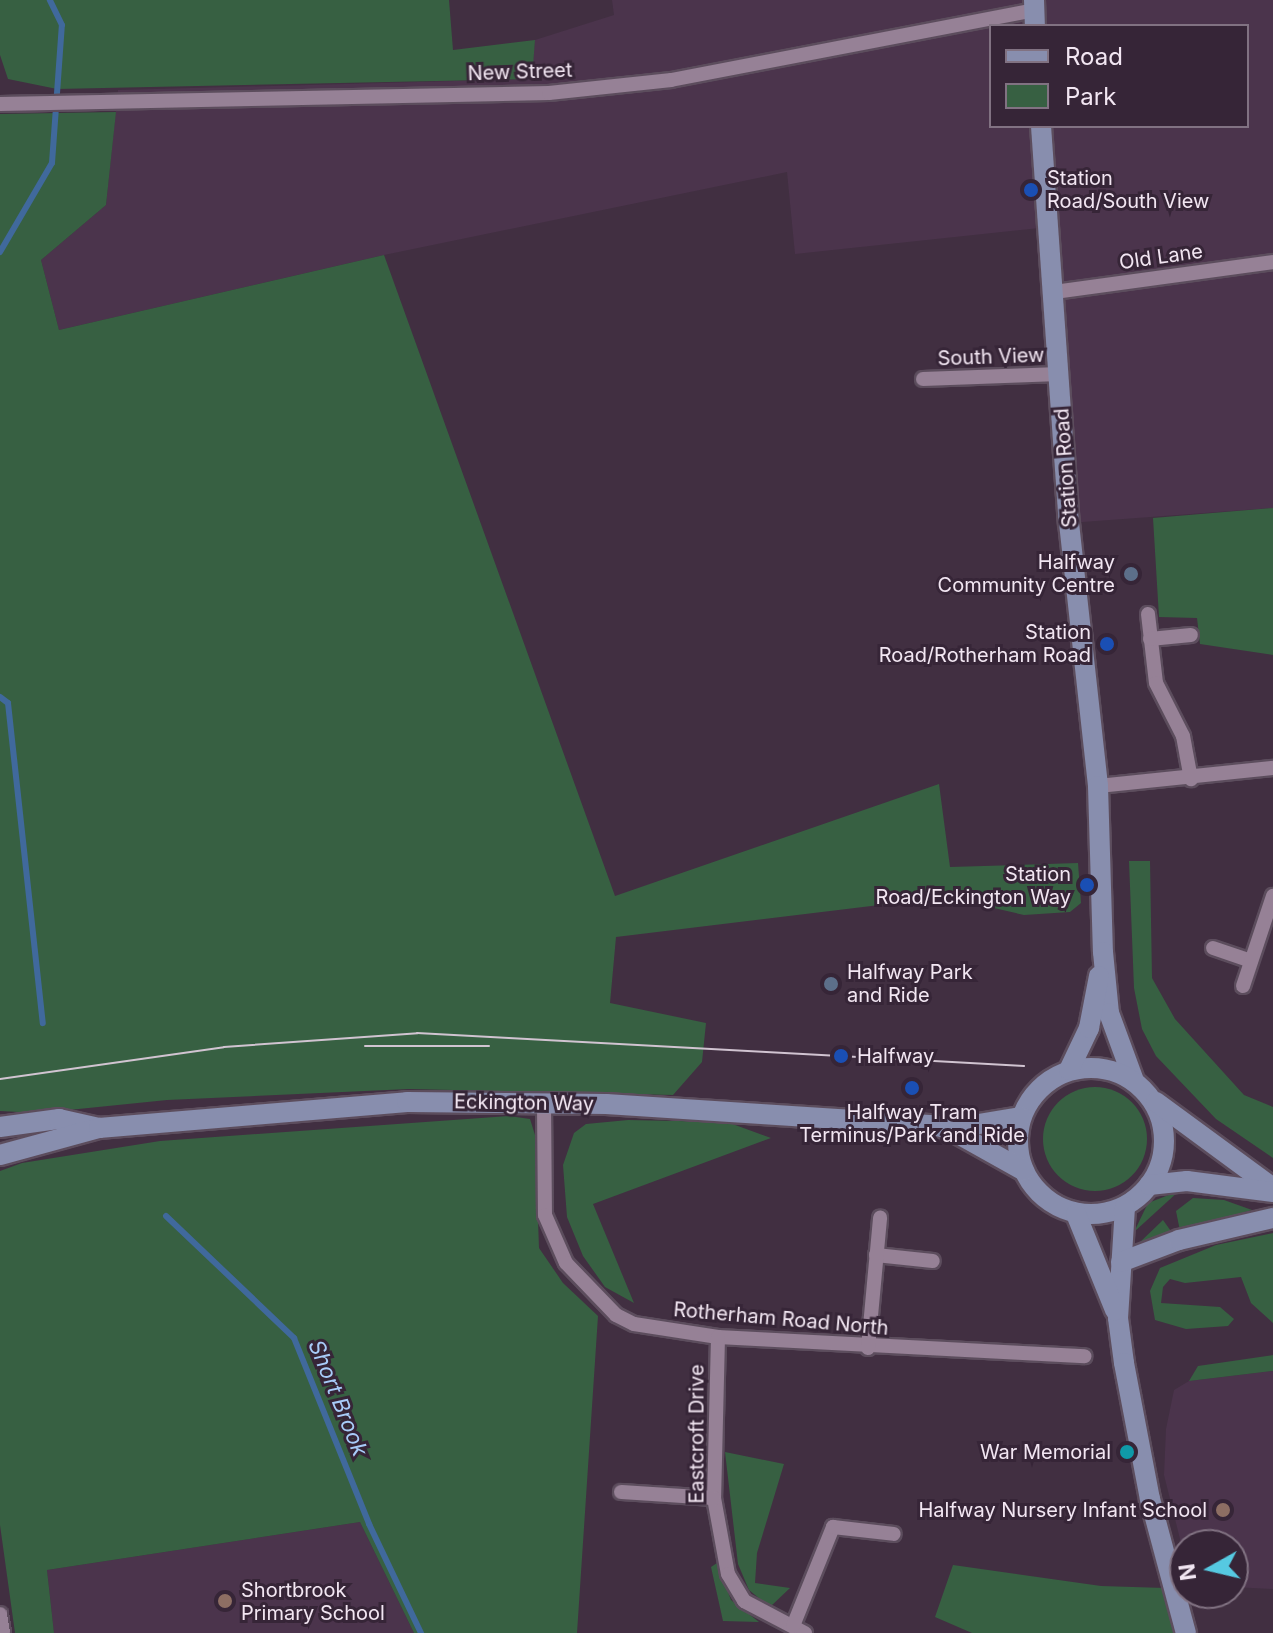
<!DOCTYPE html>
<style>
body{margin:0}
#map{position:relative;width:1273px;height:1633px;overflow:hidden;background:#412f41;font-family:Inter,sans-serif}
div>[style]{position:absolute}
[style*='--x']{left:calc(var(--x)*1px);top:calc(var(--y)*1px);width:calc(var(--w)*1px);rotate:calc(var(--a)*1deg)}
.built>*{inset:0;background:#4b344c}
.green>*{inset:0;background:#376042}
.round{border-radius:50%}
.stream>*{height:6px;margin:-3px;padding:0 3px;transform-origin:3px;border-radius:3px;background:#40699c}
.roads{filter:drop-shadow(2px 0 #5c4d5d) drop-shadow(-2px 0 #5c4d5d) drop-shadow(0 2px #5c4d5d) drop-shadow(0 -2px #5c4d5d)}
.minor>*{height:14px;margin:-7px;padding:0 7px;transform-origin:7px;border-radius:7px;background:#968196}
.secondary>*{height:20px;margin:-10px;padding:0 10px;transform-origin:10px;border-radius:10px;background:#888eae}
.secondary>.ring{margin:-10px;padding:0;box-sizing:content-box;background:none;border:20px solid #888eae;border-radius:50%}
.tram>*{height:2px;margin:-1px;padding:0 1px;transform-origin:1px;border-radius:1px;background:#d1c4d1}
.dots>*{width:22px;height:22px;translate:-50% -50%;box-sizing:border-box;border:4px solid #362537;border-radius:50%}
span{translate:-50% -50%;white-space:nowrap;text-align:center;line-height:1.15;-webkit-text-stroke:6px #362537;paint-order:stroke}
.street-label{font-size:20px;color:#f2e6f2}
.poi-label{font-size:20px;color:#f2e6f2}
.left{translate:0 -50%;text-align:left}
.right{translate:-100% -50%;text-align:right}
.water-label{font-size:22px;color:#a8ccf9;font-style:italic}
.legend{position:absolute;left:989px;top:24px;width:260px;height:104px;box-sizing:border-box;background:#362537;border:2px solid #817282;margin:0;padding:10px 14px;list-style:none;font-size:24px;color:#f2e6f2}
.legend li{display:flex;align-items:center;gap:16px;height:40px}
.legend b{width:40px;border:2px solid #817282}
.north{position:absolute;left:1169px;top:1529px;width:80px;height:80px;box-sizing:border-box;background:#362537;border:2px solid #817282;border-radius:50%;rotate:262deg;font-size:22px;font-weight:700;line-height:32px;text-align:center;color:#f2e6f2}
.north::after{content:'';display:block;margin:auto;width:28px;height:36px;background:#56c9e1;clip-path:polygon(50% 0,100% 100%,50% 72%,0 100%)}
</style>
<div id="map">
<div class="built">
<div style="clip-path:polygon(evenodd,612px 0,1273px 0,1273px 508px,1069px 523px,1049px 227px,795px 254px,787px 172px,384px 255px,59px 330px,41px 260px,106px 205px,118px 90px,531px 79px,535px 40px,614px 15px,612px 0,991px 26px,1247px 26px,1247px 126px,991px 126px,991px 26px)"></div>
<div style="clip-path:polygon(1273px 1371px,1273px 1589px,1233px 1587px,1233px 1545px,1185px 1545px,1185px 1559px,1164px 1475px,1166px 1429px,1174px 1390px,1189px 1381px)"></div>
<div style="clip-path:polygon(360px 1522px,414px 1633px,54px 1633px,47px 1570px)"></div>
</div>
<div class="green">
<div style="clip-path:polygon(0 0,449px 0,453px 50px,535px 40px,532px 79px,57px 89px,8px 79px,0 55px)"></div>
<div style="clip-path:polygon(116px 112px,106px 205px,41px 260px,59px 330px,384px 255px,615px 896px,939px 784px,950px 867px,1078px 863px,1081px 903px,1070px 912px,1024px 915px,972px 903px,962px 895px,616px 937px,610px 1003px,706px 1023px,702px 1062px,673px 1095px,409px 1089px,167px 1100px,39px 1113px,0 1111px,0 114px)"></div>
<div style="clip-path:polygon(1273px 508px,1273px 655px,1200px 644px,1197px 618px,1159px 617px,1153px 518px)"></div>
<div style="clip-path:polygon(1129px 861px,1150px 861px,1152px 978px,1175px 1019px,1244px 1095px,1273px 1107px,1273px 1158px,1216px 1119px,1156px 1056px,1142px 1029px,1134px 988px)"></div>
<div class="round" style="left:1043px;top:1087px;width:104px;height:104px"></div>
<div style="clip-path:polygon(509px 1116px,530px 1119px,535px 1135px,539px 1248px,563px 1283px,598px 1316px,577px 1633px,414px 1633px,360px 1522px,47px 1570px,54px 1633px,15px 1633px,0 1525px,0 1171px,22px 1163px,160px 1141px)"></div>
<div style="clip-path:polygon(628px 1120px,727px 1122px,771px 1138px,593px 1204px,634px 1303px,605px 1287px,583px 1256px,567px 1217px,563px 1165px,574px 1133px,586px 1124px)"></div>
<div style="clip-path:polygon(1179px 1191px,1134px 1232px,1148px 1203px)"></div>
<div style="clip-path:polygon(1193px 1198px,1224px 1200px,1252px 1210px,1180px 1231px,1176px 1211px)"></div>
<div style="clip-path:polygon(1163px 1220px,1173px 1234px,1138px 1248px,1137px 1245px)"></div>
<div style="clip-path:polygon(1273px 1233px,1273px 1323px,1251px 1303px,1241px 1277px,1185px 1283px,1170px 1279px,1163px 1287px,1161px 1303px,1220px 1307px,1234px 1319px,1228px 1326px,1186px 1329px,1155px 1320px,1150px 1291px,1160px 1268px,1216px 1245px)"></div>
<div style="clip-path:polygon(1273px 1355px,1273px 1371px,1189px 1381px,1198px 1366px)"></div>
<div style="clip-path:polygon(725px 1452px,784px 1464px,757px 1553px,755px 1583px,790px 1588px,770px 1607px,749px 1590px,738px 1564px)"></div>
<div style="clip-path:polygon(717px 1563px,731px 1600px,759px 1622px,723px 1621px,711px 1567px)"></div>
<div style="clip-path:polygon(953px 1565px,1101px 1586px,1165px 1588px,1177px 1633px,972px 1633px,935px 1617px)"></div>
</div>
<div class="stream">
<div style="--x:0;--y:252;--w:103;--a:-59.7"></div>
<div style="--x:52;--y:163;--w:138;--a:-85.9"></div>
<div style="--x:62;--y:25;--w:28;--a:-116"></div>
<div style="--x:0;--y:697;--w:10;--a:37"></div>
<div style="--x:8;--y:703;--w:322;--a:83.8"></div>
<div style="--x:166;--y:1216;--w:177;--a:43.6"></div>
<div style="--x:294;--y:1338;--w:201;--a:68"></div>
<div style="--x:369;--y:1524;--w:121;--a:64.5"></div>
</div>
<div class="roads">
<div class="minor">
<div style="--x:0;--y:104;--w:549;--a:-1.15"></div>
<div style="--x:549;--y:93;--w:123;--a:-6.1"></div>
<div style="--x:671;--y:80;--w:370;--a:-10.9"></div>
<div style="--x:1054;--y:292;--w:221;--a:-7.8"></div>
<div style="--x:923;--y:379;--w:136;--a:-2.1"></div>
<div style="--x:1148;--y:614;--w:69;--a:83.4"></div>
<div style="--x:1156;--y:683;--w:59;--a:63"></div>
<div style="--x:1183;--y:736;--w:44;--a:79.5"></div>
<div style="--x:1150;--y:639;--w:41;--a:-5.6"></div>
<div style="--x:1098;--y:786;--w:176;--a:-5.9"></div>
<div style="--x:1213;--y:948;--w:40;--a:18.9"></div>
<div style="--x:1243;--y:986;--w:95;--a:-71.6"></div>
<div style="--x:544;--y:1104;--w:111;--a:89.5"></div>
<div style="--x:545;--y:1215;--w:52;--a:66.4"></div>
<div style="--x:566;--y:1263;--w:72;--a:46.1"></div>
<div style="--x:616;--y:1315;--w:20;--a:27"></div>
<div style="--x:634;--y:1324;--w:85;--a:8.8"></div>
<div style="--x:718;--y:1337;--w:367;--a:3"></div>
<div style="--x:876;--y:1255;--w:57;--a:6"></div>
<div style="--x:718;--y:1337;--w:161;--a:91.4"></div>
<div style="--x:714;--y:1498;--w:77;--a:79.6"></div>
<div style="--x:728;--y:1574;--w:31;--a:59"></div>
<div style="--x:744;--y:1601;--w:69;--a:27.7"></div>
<div style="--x:868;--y:1348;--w:131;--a:-84.7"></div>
<div style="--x:621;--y:1492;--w:93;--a:3.7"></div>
<div style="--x:0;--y:1614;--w:19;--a:81"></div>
<div style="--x:793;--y:1626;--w:107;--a:-68"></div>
<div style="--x:833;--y:1527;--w:61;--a:6.5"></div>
</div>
<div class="secondary">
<div style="--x:1034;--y:0;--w:26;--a:88"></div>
<div style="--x:1041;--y:126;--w:398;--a:86"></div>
<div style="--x:1069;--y:523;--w:265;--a:83.7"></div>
<div style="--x:1098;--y:786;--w:166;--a:88.3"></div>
<div style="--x:1103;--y:952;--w:61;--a:84.4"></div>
<div style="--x:1109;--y:1013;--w:72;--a:69.8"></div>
<div class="ring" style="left:1018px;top:1068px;width:126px;height:126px"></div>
<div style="--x:1069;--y:1070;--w:47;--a:-64.5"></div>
<div style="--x:1089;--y:1028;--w:53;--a:-79.1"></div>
<div style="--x:1156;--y:1102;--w:145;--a:36.3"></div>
<div style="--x:0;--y:1127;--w:60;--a:-7.7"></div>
<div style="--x:59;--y:1119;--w:41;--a:12.7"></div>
<div style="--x:949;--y:1129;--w:73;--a:-9.5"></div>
<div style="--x:0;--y:1155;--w:103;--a:-15.3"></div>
<div style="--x:99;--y:1128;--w:309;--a:-4.8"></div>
<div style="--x:407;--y:1102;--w:199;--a:0.6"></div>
<div style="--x:606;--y:1104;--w:328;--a:3.7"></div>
<div style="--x:933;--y:1125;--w:16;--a:14"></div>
<div style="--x:949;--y:1129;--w:86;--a:29.2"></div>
<div style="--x:1149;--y:1185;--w:38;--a:-6"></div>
<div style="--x:1187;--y:1181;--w:87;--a:7.3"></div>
<div style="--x:1125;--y:1207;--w:111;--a:93.6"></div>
<div style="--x:1118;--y:1318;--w:45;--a:82.4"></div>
<div style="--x:1124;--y:1363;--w:138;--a:79.2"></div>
<div style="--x:1150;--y:1499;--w:139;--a:75"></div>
<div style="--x:1076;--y:1214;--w:104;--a:67.9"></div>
<div style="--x:1121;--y:1262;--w:62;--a:-20.8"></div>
<div style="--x:1179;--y:1240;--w:97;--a:-13.2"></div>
</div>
</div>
<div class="tram">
<div style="--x:365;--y:1046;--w:124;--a:0"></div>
<div style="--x:0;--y:1079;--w:226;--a:-8.1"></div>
<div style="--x:224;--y:1047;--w:194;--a:-4.1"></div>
<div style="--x:417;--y:1033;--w:608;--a:3.11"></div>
</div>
<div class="dots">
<div style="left:1031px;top:190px;background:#1a4fb4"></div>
<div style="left:1131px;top:574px;background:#5c6f8a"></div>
<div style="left:1107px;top:644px;background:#1a4fb4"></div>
<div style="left:1087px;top:885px;background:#1a4fb4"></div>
<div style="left:831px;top:984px;background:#5c6f8a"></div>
<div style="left:841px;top:1056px;background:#1a4fb4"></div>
<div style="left:912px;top:1088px;background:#1a4fb4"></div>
<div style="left:1127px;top:1452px;background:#0f9aa8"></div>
<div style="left:1223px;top:1510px;background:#8d6e63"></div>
<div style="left:225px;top:1601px;background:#8d6e63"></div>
</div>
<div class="street-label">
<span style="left:520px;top:72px;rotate:-2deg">New Street</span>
<span style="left:1161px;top:257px;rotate:-8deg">Old Lane</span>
<span style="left:991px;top:357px;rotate:-2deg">South View</span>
<span style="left:1066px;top:468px;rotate:-94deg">Station Road</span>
<span style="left:524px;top:1103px;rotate:1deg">Eckington Way</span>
<span style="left:781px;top:1319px;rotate:5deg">Rotherham Road North</span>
<span style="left:697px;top:1434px;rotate:-90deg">Eastcroft Drive</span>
</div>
<div class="poi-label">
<span class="left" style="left:1047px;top:190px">Station<br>Road/South View</span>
<span class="right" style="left:1115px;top:574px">Halfway<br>Community Centre</span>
<span class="right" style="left:1091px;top:644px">Station<br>Road/Rotherham Road</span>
<span class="right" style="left:1071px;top:886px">Station<br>Road/Eckington Way</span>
<span class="left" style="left:847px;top:984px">Halfway Park<br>and Ride</span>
<span class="left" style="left:857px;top:1056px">Halfway</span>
<span style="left:912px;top:1124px">Halfway Tram<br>Terminus/Park and Ride</span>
<span class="right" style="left:1111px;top:1452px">War Memorial</span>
<span class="right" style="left:1207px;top:1510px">Halfway Nursery Infant School</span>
<span class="left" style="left:241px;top:1602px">Shortbrook<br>Primary School</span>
</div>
<div class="water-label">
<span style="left:338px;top:1398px;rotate:68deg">Short Brook</span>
</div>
<ul class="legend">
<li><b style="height:10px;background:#888eae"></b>Road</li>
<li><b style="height:22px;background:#376042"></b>Park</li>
</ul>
<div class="north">N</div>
</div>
